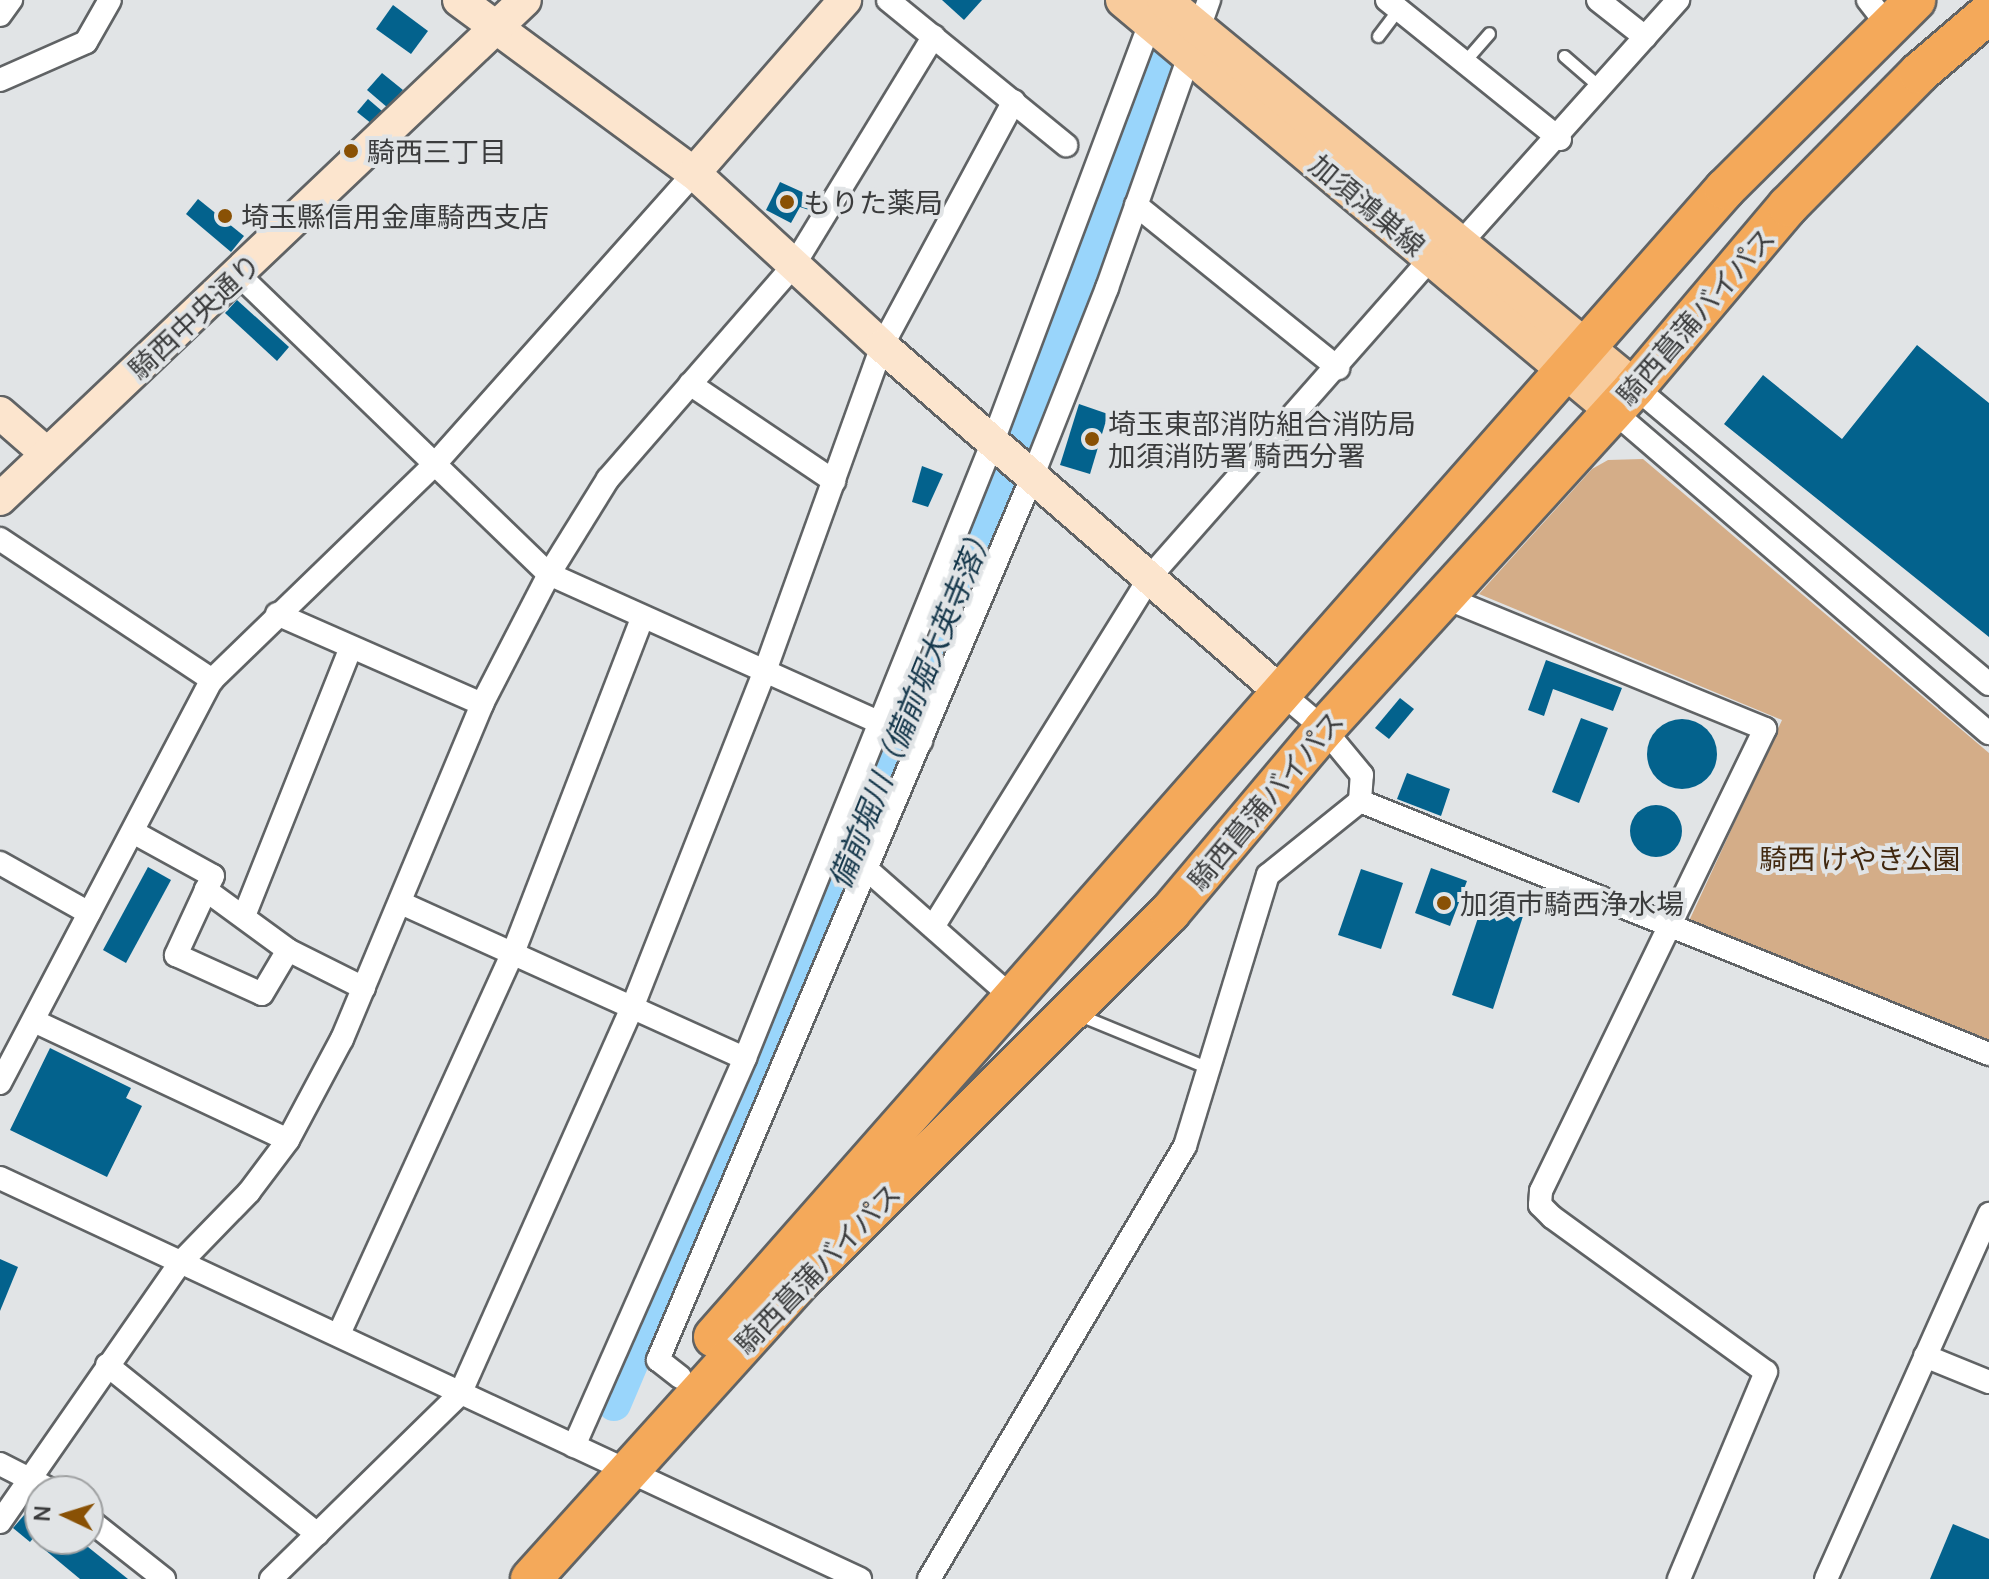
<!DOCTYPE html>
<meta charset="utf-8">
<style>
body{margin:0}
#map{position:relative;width:1989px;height:1579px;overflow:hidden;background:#e1e4e6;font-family:Manrope,"Noto Sans JP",sans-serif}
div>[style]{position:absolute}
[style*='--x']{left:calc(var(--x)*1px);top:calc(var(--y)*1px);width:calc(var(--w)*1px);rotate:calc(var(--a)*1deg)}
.green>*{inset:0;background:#d4ad88}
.river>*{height:34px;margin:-17px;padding:0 17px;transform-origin:17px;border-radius:17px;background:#99d5fb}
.building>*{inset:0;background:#03628d}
.round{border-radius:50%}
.roads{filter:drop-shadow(2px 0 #606365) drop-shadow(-2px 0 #606365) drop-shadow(0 2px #606365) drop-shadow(0 -2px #606365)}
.lane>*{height:11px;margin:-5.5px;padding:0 5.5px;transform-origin:5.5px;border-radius:5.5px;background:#fff}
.street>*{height:22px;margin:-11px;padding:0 11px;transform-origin:11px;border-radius:11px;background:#fff}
.secondary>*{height:32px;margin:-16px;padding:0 16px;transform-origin:16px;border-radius:16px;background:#fce5ce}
.primary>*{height:34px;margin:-17px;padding:0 17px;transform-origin:17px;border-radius:17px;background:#f8cb9c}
.highway>*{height:40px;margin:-20px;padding:0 20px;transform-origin:20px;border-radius:20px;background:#f4a95a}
.dots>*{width:22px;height:22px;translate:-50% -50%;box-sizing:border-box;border:4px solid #e1e4e6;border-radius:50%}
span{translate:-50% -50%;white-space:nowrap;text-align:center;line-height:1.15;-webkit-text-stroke:8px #e1e4e6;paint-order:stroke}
.poi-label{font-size:28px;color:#3b3c3d}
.left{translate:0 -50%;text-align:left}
.street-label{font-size:28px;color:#3b3c3d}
.park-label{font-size:28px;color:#41280f}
.water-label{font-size:30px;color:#15374b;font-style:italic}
.north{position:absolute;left:24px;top:1475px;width:80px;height:80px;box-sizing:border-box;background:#e1e4e6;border:2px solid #9fa1a2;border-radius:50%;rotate:274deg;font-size:22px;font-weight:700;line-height:32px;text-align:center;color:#3b3c3d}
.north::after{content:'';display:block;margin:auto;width:28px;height:36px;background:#895105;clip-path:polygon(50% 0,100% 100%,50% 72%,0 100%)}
</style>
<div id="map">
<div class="green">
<div style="clip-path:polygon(1643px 459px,1989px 753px,1989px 1041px,1683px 934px,1782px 720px,1479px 594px,1592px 469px,1608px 460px)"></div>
</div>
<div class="river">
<div style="--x:614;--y:1404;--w:903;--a:-66.98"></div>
<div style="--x:967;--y:573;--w:615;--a:-68.65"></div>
</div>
<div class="building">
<div style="clip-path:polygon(942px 0,982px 0,964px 20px)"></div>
<div style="clip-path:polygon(393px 5px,428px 31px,411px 54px,376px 29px)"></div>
<div style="clip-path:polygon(382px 73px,403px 90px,388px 108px,367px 90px)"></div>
<div style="clip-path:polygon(368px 99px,382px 111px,372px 124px,357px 112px)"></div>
<div style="clip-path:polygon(780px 182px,811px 196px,819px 203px,815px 212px,800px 207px,791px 223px,766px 210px)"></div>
<div style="clip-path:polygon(198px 199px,244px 236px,231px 252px,186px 214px)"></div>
<div style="clip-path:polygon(237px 300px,289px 347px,277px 361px,225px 313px)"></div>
<div style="clip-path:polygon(1917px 345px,1989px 403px,1989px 637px,1724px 424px,1763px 375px,1842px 439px)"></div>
<div style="clip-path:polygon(1079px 404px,1108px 414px,1090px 474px,1060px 465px)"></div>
<div style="clip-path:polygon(922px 466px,943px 474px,928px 507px,912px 502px)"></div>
<div style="clip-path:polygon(1546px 660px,1622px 688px,1613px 711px,1553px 689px,1544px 716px,1528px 710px)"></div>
<div style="clip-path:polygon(1400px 698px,1414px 709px,1389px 739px,1375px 728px)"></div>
<div style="clip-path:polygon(1581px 718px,1608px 728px,1579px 803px,1552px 792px)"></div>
<div class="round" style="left:1647px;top:719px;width:70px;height:70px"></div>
<div style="clip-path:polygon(1407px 773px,1450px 789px,1441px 816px,1397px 799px)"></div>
<div class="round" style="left:1630px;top:805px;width:52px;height:52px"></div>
<div style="clip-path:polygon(148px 867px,171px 880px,126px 963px,103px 950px)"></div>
<div style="clip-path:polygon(1431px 868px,1467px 881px,1450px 926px,1415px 913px)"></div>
<div style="clip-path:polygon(1361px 869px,1403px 883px,1381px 949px,1338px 935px)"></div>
<div style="clip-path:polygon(1484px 900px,1524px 913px,1493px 1009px,1452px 995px)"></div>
<div style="clip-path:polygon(50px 1048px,131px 1088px,126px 1098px,142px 1106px,107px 1177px,10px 1130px)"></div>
<div style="clip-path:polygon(0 1259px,18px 1267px,0 1311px)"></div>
<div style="clip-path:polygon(38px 1499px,40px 1530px,30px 1542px,13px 1528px)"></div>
<div style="clip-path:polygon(1953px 1524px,1989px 1539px,1989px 1579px,1930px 1579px)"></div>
<div style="clip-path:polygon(43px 1539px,78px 1539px,128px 1579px,80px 1579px,39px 1545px)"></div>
</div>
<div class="roads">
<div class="lane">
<div style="--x:1378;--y:36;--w:34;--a:-53"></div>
<div style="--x:1564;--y:56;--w:49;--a:40.9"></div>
<div style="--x:1464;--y:62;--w:38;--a:-49"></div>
<div style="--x:1077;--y:1014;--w:139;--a:22.3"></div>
</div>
<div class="street">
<div style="--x:888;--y:0;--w:230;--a:39.2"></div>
<div style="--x:1387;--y:0;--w:222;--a:38.8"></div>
<div style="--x:1598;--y:0;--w:60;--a:38.2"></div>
<div style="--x:1868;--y:0;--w:31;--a:52"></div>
<div style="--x:0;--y:15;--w:19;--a:-54"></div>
<div style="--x:0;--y:80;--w:94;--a:-23.8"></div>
<div style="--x:86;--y:42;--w:48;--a:-60.3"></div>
<div style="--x:1136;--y:205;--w:260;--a:38.9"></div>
<div style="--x:1459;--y:245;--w:329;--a:-48.2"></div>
<div style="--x:239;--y:275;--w:431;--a:44"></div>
<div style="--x:549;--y:574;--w:408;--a:24.2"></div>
<div style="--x:690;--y:384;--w:174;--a:34"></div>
<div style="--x:1635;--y:387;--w:462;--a:40"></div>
<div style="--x:1613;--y:411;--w:495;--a:40.6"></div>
<div style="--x:0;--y:539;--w:255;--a:33.6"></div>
<div style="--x:1446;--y:598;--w:345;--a:22.3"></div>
<div style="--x:1765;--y:729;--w:513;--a:115.87"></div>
<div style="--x:1541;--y:1191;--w:14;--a:94"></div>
<div style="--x:1540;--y:1205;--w:17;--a:45"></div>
<div style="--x:1552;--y:1217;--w:264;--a:35.9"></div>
<div style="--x:1766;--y:1372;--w:225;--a:112.8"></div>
<div style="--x:277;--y:614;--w:224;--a:23.7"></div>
<div style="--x:1360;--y:801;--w:678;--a:21.91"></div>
<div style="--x:133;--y:832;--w:91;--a:28.8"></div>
<div style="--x:213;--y:876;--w:16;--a:117"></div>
<div style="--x:206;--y:890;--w:72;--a:114.8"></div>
<div style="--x:176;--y:955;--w:94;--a:24.4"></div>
<div style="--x:262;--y:994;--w:51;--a:-59.4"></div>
<div style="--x:288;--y:950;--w:102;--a:-143.8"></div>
<div style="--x:0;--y:863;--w:102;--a:29.3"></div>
<div style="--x:870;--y:872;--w:191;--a:41.4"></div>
<div style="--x:401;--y:903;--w:377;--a:24.3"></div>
<div style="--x:745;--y:1058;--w:665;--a:-68.1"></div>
<div style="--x:993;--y:441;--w:457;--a:-69.4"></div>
<div style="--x:244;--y:916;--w:289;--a:-68.3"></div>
<div style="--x:933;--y:927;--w:410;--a:-58.2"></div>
<div style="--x:1149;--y:578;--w:427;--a:-48.6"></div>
<div style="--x:288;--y:950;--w:85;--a:26.6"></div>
<div style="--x:34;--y:1021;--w:280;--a:25.1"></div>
<div style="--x:0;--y:1083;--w:455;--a:-62.3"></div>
<div style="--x:212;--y:680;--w:309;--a:-44.1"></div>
<div style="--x:434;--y:465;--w:391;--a:-48.3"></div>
<div style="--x:0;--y:1178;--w:949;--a:25"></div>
<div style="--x:339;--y:1334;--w:419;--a:-65.5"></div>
<div style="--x:513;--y:953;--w:359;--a:-68.9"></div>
<div style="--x:1925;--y:1356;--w:69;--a:22.1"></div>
<div style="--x:107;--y:1365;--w:270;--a:38.8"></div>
<div style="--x:680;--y:1377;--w:28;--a:-142"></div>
<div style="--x:658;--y:1360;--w:961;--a:-67.04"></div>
<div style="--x:1033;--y:475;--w:201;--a:-68.4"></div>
<div style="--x:1107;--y:288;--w:306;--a:-70.5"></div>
<div style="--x:574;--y:1446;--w:424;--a:-66.2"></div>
<div style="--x:0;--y:1464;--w:59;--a:27"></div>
<div style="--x:88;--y:1519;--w:97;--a:38.3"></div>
<div style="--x:0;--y:1522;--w:317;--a:-55.2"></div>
<div style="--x:181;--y:1262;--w:98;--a:-45.8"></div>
<div style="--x:249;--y:1192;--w:65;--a:-53.1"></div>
<div style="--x:288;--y:1140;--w:115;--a:-61.9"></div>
<div style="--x:342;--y:1039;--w:363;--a:-67.3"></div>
<div style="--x:482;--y:704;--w:146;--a:-62.7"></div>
<div style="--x:549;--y:574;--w:112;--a:-58.2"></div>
<div style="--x:608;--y:479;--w:284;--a:-49"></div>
<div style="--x:794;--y:265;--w:268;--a:-58.6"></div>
<div style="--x:271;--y:1579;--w:264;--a:-44.4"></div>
<div style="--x:460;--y:1394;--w:423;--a:-66"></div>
<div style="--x:632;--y:1008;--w:362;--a:-68.5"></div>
<div style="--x:765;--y:671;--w:345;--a:-70.2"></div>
<div style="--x:882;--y:346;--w:278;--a:-61.7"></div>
<div style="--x:929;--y:1579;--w:503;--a:-59.41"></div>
<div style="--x:1185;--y:1146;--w:283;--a:-73"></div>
<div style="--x:1268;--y:875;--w:118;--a:-38.8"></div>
<div style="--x:1360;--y:801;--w:26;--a:-86"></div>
<div style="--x:1362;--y:775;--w:60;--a:-129.6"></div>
<div style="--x:1324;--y:729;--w:52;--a:-139.6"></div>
<div style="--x:1826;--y:1579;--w:400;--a:-65.9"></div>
</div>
<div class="secondary">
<div style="--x:459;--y:0;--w:292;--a:36.4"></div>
<div style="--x:694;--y:173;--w:255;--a:42.6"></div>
<div style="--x:882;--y:346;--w:532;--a:40.96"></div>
<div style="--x:694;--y:173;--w:230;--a:-48.9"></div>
<div style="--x:0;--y:413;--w:60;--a:40.9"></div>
<div style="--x:0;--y:499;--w:724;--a:-43.55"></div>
</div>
<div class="primary">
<div style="--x:1123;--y:0;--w:640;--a:39.99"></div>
<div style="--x:1164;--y:0;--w:610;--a:39.41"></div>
</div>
<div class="highway">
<div style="--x:714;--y:1337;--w:1530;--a:-48.63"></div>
<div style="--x:1725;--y:189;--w:268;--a:-44.8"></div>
<div style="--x:531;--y:1579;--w:403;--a:-47.9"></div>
<div style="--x:801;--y:1280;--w:521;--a:-44.92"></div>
<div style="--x:1170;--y:912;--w:239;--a:-49.9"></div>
<div style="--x:1324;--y:729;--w:462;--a:-47.7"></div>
<div style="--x:1635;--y:387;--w:237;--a:-49.8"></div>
<div style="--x:1788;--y:206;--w:187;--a:-45.4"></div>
<div style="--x:1919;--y:73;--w:92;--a:-40.6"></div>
</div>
</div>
<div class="dots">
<div style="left:351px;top:151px;background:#895105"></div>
<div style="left:787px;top:202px;background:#895105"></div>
<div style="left:225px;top:216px;background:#895105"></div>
<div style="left:1092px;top:439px;background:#895105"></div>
<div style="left:1444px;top:903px;background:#895105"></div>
</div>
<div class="poi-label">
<span class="left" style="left:367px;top:151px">騎西三丁目</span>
<span class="left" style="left:803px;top:202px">もりた薬局</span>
<span class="left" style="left:241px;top:216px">埼玉縣信用金庫騎西支店</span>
<span class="left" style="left:1108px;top:439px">埼玉東部消防組合消防局<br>加須消防署 騎西分署</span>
<span class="left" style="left:1460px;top:903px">加須市騎西浄水場</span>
</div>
<div class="street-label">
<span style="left:1368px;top:205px;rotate:40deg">加須鴻巣線</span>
<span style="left:194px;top:316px;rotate:-43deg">騎西中央通り</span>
<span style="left:1695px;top:316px;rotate:-49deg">騎西菖蒲バイパス</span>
<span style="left:1265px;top:800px;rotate:-50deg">騎西菖蒲バイパス</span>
<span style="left:817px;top:1268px;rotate:-46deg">騎西菖蒲バイパス</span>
</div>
<div class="park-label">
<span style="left:1860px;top:858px">騎西 けやき公園</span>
</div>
<div class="water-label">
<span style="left:911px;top:706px;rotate:-68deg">備前堀川（備前堀大英寺落）</span>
</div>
<div class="north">N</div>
</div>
